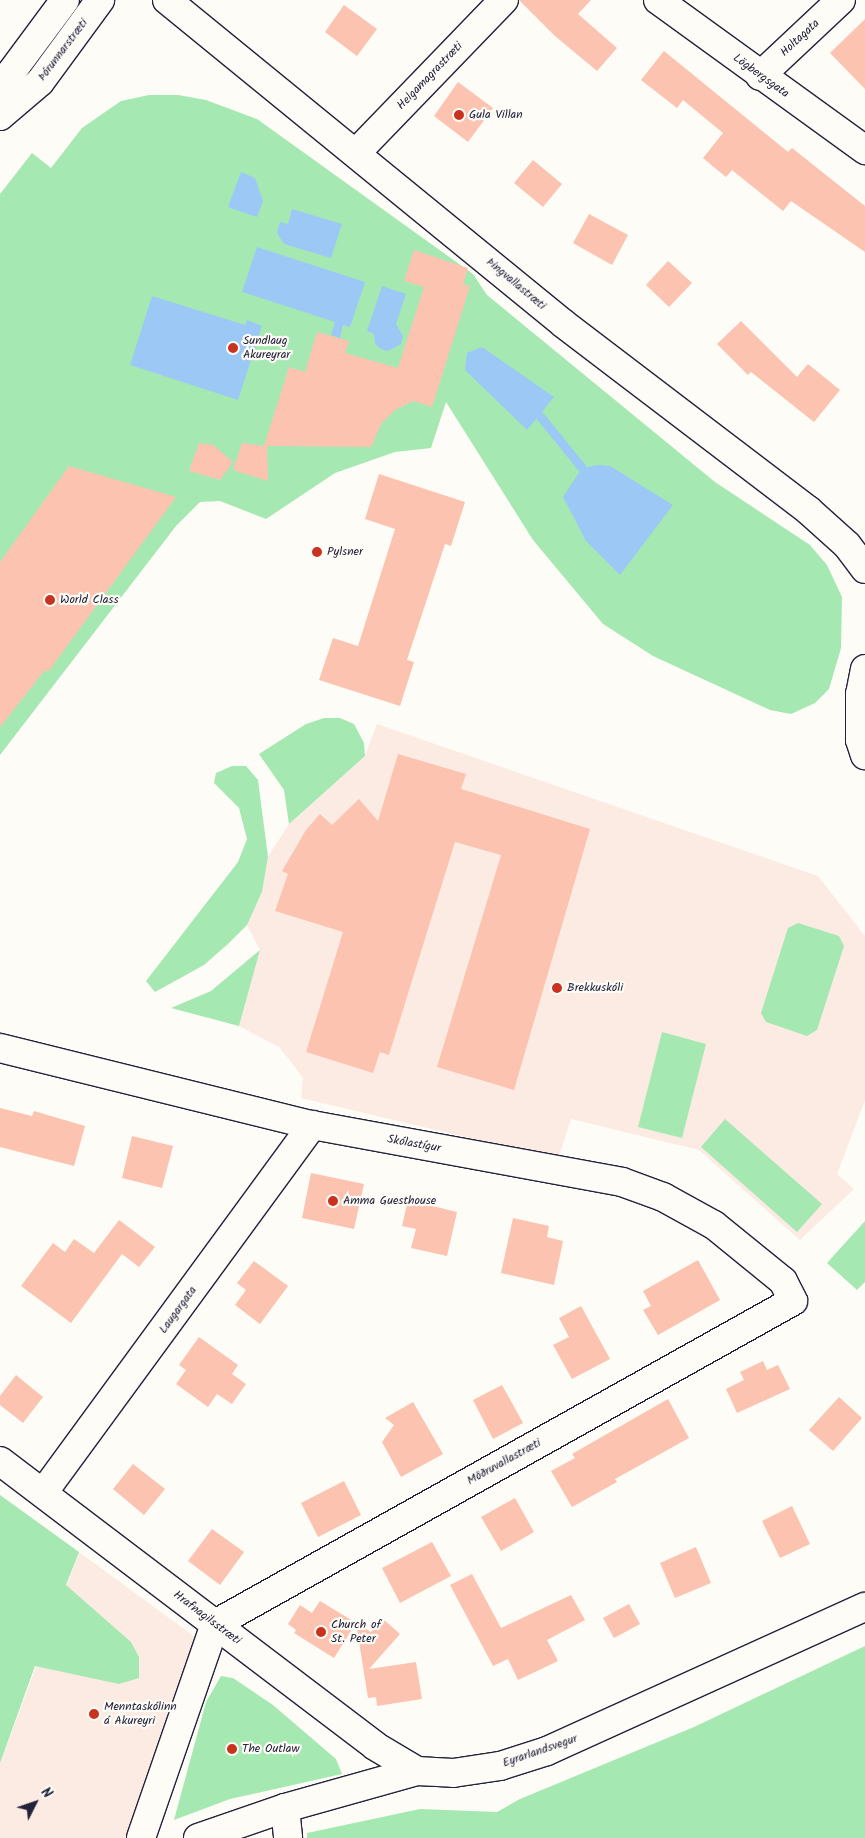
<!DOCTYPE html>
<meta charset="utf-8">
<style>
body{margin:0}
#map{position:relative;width:865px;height:1838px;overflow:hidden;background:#fdfcf7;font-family:Kalam,sans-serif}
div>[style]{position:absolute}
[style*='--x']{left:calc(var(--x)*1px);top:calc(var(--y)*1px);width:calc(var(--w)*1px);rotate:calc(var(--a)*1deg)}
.built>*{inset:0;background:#fcebe2}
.green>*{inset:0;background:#a6e8b1}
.water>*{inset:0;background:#9cc8f6}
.stream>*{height:9px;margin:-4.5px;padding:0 4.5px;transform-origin:4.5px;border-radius:4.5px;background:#9cc8f6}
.building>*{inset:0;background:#fbc3b0}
.roads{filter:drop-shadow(1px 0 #22223b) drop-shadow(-1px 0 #22223b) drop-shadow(0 1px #22223b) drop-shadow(0 -1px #22223b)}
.minor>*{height:28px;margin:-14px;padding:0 14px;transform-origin:14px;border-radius:14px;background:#fdfcf7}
.major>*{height:28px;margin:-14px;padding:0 14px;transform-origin:14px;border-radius:14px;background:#fdfcf7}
.dots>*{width:14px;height:14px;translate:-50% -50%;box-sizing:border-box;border:2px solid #fdfcf7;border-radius:50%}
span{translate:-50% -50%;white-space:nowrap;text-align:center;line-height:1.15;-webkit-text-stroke:4.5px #fdfcf7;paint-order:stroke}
.street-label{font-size:12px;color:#22223b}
.poi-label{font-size:12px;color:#22223b}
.left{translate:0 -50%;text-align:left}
.north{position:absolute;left:10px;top:1778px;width:50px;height:50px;-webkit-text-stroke:4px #fdfcf7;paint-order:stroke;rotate:49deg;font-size:14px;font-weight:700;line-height:20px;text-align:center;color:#22223b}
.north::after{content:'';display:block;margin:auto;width:18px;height:22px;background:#22223b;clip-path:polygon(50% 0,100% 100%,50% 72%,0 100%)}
</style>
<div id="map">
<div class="built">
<div style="clip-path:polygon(377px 724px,818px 876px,865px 936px,865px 1100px,837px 1174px,854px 1189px,800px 1240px,699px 1150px,571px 1119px,558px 1159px,301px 1098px,303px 1078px,292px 1063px,279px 1047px,239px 1026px,260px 950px,247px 925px,262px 892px,268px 857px,289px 824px,365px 756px)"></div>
<div style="clip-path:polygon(79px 1552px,199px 1640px,125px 1838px,0 1838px,0 1763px)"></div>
</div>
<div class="green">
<div style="clip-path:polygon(149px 95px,178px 95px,206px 100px,257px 119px,473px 274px,487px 295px,715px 482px,810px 545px,827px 565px,842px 597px,841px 648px,829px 689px,815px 703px,791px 714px,770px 710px,653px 656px,603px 624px,533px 540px,446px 402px,431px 448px,395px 452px,335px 473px,266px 519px,220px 501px,200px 502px,176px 526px,0 755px,0 194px,32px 153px,51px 168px,82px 128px,121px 101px)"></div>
<div style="clip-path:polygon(324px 718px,340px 718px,354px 724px,364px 743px,365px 756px,289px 824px,284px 790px,259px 754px,306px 724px)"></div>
<div style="clip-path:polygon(232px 766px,246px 766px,258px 780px,268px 857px,262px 892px,247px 925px,229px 943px,204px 965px,155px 992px,146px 981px,238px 862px,247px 839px,239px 808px,214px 783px,216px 773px)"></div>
<div style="clip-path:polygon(798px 923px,839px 936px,844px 946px,817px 1030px,807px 1036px,766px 1022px,761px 1013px,788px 928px)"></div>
<div style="clip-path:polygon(260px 950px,239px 1026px,171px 1008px,211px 991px)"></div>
<div style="clip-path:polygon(662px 1032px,706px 1044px,682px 1138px,638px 1127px)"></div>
<div style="clip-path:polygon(725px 1119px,822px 1204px,797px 1232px,701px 1147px)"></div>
<div style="clip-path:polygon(865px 1221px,865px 1282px,857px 1290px,827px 1263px)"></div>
<div style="clip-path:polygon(0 1495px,79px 1552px,66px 1585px,131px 1642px,139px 1657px,139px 1678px,119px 1684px,35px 1666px,0 1763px)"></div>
<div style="clip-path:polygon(865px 1646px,865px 1838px,307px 1838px,307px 1833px,420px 1809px,497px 1812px,520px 1799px,694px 1727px)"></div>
<div style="clip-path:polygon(221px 1676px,233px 1678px,273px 1705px,336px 1759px,342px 1774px,230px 1799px,174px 1820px,206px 1702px)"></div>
</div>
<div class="water">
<div style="clip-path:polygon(241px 172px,255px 178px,263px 201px,257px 217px,228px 207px)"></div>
<div style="clip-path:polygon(292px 209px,342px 224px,331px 258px,284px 244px,277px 233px,280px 222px,288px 224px)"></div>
<div style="clip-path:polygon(257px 247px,365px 282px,350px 327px,343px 325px,340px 338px,331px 335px,335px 322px,242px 292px)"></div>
<div style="clip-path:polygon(382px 286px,406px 294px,396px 324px,403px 336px,401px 344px,388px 351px,381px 349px,375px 344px,374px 334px,367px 331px)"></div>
<div style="clip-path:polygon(152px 296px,245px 325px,247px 320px,262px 326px,238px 400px,130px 365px)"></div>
<div style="clip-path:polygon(482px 347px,554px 397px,527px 430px,465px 370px,467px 353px)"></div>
<div style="clip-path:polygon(598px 465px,610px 466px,673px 505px,620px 575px,586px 541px,563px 497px,582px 468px)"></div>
</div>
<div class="stream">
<div style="--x:539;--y:415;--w:68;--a:50.9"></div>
</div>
<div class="building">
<div style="clip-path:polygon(519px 0,591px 0,578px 14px,617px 48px,597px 71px,555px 36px)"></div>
<div style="clip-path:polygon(344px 5px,377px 29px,357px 56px,325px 32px)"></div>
<div style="clip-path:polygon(865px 19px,865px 89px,830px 53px)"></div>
<div style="clip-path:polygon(664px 51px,788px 152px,792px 148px,865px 206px,865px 252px,791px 201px,783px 211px,732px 170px,726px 177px,703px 158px,723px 133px,683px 100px,677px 108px,641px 80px)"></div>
<div style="clip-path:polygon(458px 82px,493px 108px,468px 142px,434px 116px)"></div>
<div style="clip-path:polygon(533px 160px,562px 184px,543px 207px,514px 183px)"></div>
<div style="clip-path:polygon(589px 214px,628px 235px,612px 265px,573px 243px)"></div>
<div style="clip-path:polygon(414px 250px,468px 268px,463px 284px,470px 286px,432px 407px,413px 401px,395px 410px,381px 424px,371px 447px,267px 446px,268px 481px,233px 470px,242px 443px,264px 446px,289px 367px,305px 372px,317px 332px,349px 341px,345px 353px,398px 368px,424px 287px,404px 281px)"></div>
<div style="clip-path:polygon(668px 261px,692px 283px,669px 307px,646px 285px)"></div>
<div style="clip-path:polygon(741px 321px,797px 377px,808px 364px,840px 390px,814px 422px,751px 372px,748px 375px,717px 344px)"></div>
<div style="clip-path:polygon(199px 443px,213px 445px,233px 462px,220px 480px,189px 471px)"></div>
<div style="clip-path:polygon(69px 466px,176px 497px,48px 672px,45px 670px,0 727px,0 562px)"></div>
<div style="clip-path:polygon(379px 474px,465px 502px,451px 546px,445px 544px,407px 660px,414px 662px,400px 706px,319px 680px,333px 638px,358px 646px,395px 529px,365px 519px)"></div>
<div style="clip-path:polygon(398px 754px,466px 774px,461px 789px,590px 829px,514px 1090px,437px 1067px,501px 855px,455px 842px,389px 1055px,380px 1052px,373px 1073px,306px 1052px,343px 932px,275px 911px,288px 874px,282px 871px,306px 830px,320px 814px,332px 825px,359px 799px,378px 821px)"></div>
<div style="clip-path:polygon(0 1108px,32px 1116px,34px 1111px,85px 1126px,74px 1166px,0 1147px)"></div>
<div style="clip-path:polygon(132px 1136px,173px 1146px,162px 1188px,122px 1178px)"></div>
<div style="clip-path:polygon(311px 1173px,364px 1184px,354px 1229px,302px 1218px)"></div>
<div style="clip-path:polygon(408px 1200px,457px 1212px,447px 1256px,411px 1248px,416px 1229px,402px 1226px)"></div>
<div style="clip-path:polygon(513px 1218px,549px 1226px,547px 1237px,563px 1241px,554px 1285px,501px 1273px)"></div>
<div style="clip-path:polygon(119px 1220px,155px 1247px,139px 1267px,122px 1254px,71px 1323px,21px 1286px,53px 1243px,65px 1252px,74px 1239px,94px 1253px)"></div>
<div style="clip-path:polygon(698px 1260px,720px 1300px,658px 1335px,643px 1310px,651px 1306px,643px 1291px)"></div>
<div style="clip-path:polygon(254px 1261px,288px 1286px,260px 1324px,235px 1305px,246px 1290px,237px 1283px)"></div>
<div style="clip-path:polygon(581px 1306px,610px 1359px,572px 1379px,553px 1345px,569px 1337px,559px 1318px)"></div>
<div style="clip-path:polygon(199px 1337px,238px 1365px,232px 1374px,246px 1384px,232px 1404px,217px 1394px,208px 1407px,176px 1384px,186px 1370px,179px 1365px)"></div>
<div style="clip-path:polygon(763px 1361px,767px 1370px,778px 1365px,790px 1389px,737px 1413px,726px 1389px,744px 1380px,740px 1372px)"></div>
<div style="clip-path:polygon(16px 1375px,43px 1397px,23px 1423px,0 1405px,0 1396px)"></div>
<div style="clip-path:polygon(502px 1385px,523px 1423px,493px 1439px,473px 1400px)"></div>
<div style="clip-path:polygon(839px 1397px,862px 1418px,833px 1451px,809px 1430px)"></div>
<div style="clip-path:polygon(668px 1399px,689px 1438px,615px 1479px,617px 1482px,572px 1507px,551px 1471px,575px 1458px,572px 1454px)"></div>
<div style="clip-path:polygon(413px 1402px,443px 1454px,401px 1477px,382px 1442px,394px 1425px,385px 1418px)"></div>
<div style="clip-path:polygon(133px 1464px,165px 1489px,144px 1515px,113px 1489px)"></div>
<div style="clip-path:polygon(344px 1481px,361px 1515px,318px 1537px,301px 1503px)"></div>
<div style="clip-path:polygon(515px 1498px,534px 1532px,501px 1551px,481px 1517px)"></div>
<div style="clip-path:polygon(792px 1506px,810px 1544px,780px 1558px,762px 1521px)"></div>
<div style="clip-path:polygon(212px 1529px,244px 1552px,220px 1585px,188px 1561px)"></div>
<div style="clip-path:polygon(432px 1542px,451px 1576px,400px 1603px,382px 1568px)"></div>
<div style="clip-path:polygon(696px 1547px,711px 1583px,675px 1598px,660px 1563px)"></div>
<div style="clip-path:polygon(472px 1574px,501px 1628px,571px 1595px,585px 1620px,547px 1640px,558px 1661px,518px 1680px,508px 1659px,493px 1666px,450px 1585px)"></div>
<div style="clip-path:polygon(320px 1601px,371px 1632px,383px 1619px,400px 1634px,369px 1669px,416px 1662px,422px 1699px,377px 1706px,376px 1697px,368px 1698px,356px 1623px,334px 1658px,294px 1633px,296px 1630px,288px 1624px,300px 1605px,312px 1613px)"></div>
<div style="clip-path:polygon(629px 1604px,640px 1624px,614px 1638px,603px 1618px)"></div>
</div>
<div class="roads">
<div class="minor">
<div style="--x:658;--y:0;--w:256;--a:35.9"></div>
<div style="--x:760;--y:76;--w:111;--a:-43.2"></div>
<div style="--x:0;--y:105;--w:33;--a:-72"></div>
<div style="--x:10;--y:74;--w:92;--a:-53.4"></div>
<div style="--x:0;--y:116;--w:52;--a:-40.4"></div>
<div style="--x:40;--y:82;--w:102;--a:-53.8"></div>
<div style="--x:356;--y:153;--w:213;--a:-46"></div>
<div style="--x:0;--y:1048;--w:321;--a:13.9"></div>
<div style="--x:312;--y:1125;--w:315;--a:10.4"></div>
<div style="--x:622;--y:1182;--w:44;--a:20.1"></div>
<div style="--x:663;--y:1197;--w:58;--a:28.8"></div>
<div style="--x:714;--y:1225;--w:89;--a:39.1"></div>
<div style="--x:783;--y:1281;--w:22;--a:63"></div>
<div style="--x:793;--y:1301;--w:662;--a:150.8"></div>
<div style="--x:215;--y:1624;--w:226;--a:109.1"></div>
<div style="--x:0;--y:1461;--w:471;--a:37.2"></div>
<div style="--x:375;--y:1746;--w:49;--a:30.8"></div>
<div style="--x:43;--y:1493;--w:456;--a:-53.8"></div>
<div style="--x:285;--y:1808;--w:30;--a:84"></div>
<div style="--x:198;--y:1838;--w:92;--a:-19"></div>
<div style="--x:285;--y:1808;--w:137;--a:-15.7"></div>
<div style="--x:417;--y:1771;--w:36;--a:3"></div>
<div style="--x:453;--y:1773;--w:48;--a:-8.5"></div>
<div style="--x:500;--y:1766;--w:49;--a:-17.7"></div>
<div style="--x:547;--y:1751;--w:349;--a:-24.4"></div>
</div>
<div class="major">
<div style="--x:167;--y:0;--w:512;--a:39.22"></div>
<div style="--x:564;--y:324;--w:307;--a:37.3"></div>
<div style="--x:808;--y:510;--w:52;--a:41.9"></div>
<div style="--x:847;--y:545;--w:30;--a:53"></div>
<div style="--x:865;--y:669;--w:25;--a:101"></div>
<div style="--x:860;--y:694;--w:46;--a:90"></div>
<div style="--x:860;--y:740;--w:16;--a:72"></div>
</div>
</div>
<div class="dots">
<div style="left:459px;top:115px;background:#c8321e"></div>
<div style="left:233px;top:348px;background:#c8321e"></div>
<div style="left:317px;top:552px;background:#c8321e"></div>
<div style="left:50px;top:600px;background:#c8321e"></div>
<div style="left:557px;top:988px;background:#c8321e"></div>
<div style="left:333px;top:1201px;background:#c8321e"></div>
<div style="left:321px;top:1632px;background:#c8321e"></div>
<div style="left:94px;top:1714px;background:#c8321e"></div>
<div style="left:232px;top:1749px;background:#c8321e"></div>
</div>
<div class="street-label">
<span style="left:800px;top:38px;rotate:-43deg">Holtagata</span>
<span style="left:63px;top:50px;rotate:-53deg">Þórunnarstræti</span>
<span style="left:430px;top:76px;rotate:-46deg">Helgamagrastræti</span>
<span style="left:761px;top:76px;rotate:36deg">Lögbergsgata</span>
<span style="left:516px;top:284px;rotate:40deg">Þingvallastræti</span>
<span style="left:414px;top:1144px;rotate:10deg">Skólastígur</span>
<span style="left:178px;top:1310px;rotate:-54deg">Laugargata</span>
<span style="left:504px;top:1462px;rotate:-29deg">Möðruvallastræti</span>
<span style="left:207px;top:1618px;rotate:37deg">Hrafnagilsstræti</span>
<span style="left:540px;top:1751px;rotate:-19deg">Eyrarlandsvegur</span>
</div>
<div class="poi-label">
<span class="left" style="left:469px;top:115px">Gula Villan</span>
<span class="left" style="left:243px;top:348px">Sundlaug<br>Akureyrar</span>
<span class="left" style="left:327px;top:552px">Pylsner</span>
<span class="left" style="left:60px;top:600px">World Class</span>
<span class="left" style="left:567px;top:988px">Brekkuskóli</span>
<span class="left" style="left:343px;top:1201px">Amma Guesthouse</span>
<span class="left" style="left:331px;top:1632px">Church of<br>St. Peter</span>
<span class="left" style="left:104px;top:1714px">Menntaskólinn<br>á Akureyri</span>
<span class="left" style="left:242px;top:1749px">The Outlaw</span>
</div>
<div class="north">N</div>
</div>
